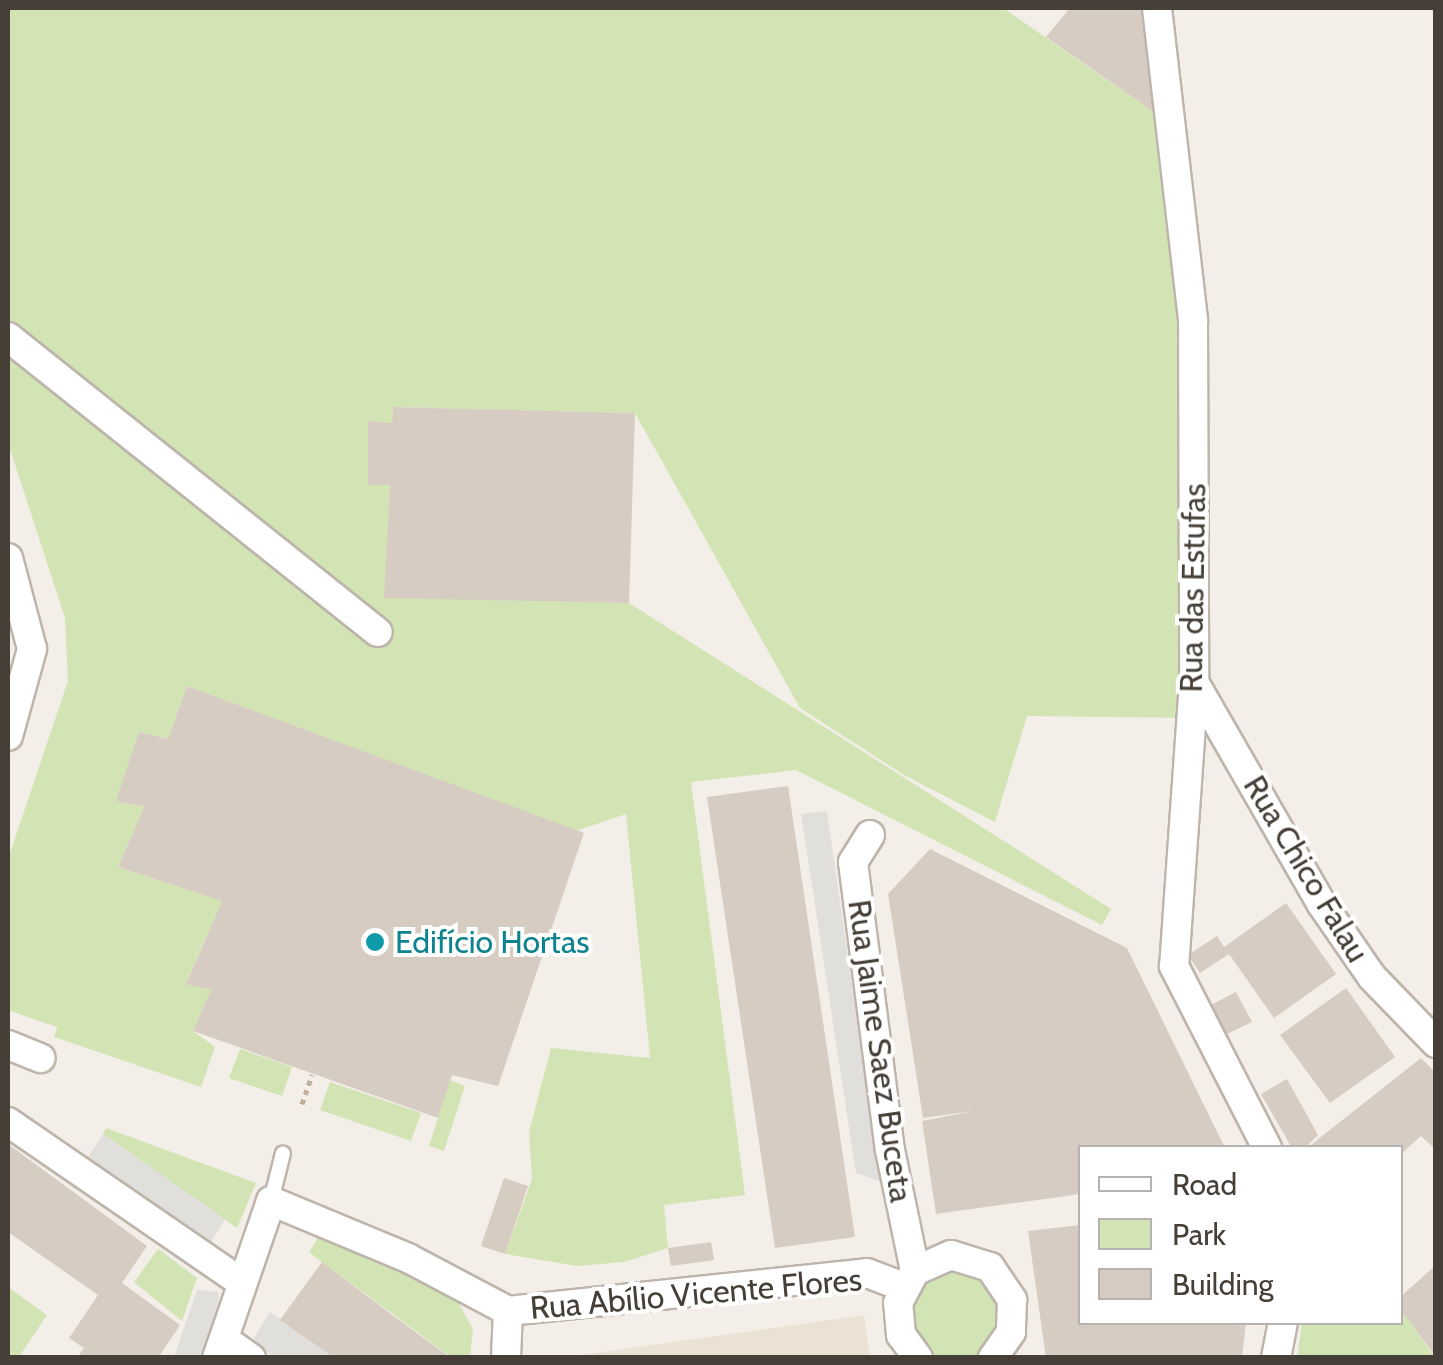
<!DOCTYPE html>
<meta charset="utf-8">
<style>
body{margin:0}
#map{position:relative;width:1443px;height:1365px;overflow:hidden;background:#f3eee8;font-family:Cabin,sans-serif}
div>[style]{position:absolute}
[style*='--x']{left:calc(var(--x)*1px);top:calc(var(--y)*1px);width:calc(var(--w)*1px);rotate:calc(var(--a)*1deg)}
.education>*{inset:0;background:#ebe2d3}
.green>*{inset:0;background:#d2e4b3}
.parking>*{inset:0;background:#e1dfdc}
.building>*{inset:0;background:#d6ccc1}
.path>*{height:5px;margin-top:-2.5px;transform-origin:0;background:repeating-linear-gradient(90deg,#beb09d 0 5px,transparent 0 10px)}
.roads{filter:drop-shadow(2px 0 #bdb5ab) drop-shadow(-2px 0 #bdb5ab) drop-shadow(0 2px #bdb5ab) drop-shadow(0 -2px #bdb5ab)}
.lane>*{height:14px;margin:-7px;padding:0 7px;transform-origin:7px;border-radius:7px;background:#fff}
.street>*{height:28px;margin:-14px;padding:0 14px;transform-origin:14px;border-radius:14px;background:#fff}
.dots>*{width:28px;height:28px;translate:-50% -50%;box-sizing:border-box;border:5px solid #fff;border-radius:50%}
span{translate:-50% -50%;white-space:nowrap;text-align:center;line-height:1.15;-webkit-text-stroke:8px #fff;paint-order:stroke}
.street-label{font-size:32px;color:#453f37}
.culture-label{font-size:32px;color:#0d838f}
.left{translate:0 -50%;text-align:left}
.frame{position:absolute;inset:0;border:10px solid #453f37;pointer-events:none}
.legend{position:absolute;left:1078px;top:1145px;width:325px;height:180px;box-sizing:border-box;background:#fff;border:2px solid #b5b2af;margin:0;padding:12px 18px;list-style:none;font-size:30px;color:#453f37}
.legend li{display:flex;align-items:center;gap:20px;height:50px}
.legend b{width:50px;border:2px solid #b5b2af}
</style>
<div id="map">
<div class="education">
<div style="clip-path:polygon(864px 1315px,870px 1357px,567px 1357px)"></div>
</div>
<div class="green">
<div style="clip-path:polygon(8px 8px,1003px 8px,1174px 126px,1190px 718px,1027px 716px,995px 822px,904px 775px,800px 708px,635px 413px,393px 407px,392px 423px,368px 422px,368px 485px,390px 485px,385px 597px,629px 603px,1111px 909px,1102px 925px,796px 770px,691px 782px,745px 1195px,664px 1205px,668px 1248px,624px 1262px,577px 1266px,505px 1254px,532px 1179px,529px 1132px,551px 1048px,650px 1058px,626px 814px,576px 831px,187px 686px,168px 739px,139px 732px,117px 801px,144px 807px,118px 867px,222px 901px,186px 983px,211px 990px,193px 1031px,215px 1047px,201px 1087px,54px 1037px,57px 1027px,8px 1010px,8px 859px,68px 681px,65px 618px,8px 443px)"></div>
<div style="clip-path:polygon(240px 1049px,292px 1067px,282px 1096px,229px 1078px)"></div>
<div style="clip-path:polygon(450px 1080px,465px 1086px,444px 1151px,429px 1146px)"></div>
<div style="clip-path:polygon(330px 1082px,421px 1113px,411px 1141px,320px 1110px)"></div>
<div style="clip-path:polygon(106px 1128px,256px 1183px,237px 1228px,103px 1134px)"></div>
<div style="clip-path:polygon(318px 1238px,427px 1278px,457px 1300px,473px 1329px,470px 1357px,451px 1357px,322px 1262px,309px 1252px)"></div>
<div style="clip-path:polygon(158px 1249px,197px 1278px,182px 1321px,134px 1282px)"></div>
<div style="clip-path:polygon(951px 1255px,1012px 1300px,991px 1357px,918px 1357px,898px 1303px)"></div>
<div style="clip-path:polygon(8px 1287px,47px 1315px,19px 1357px,8px 1357px)"></div>
<div style="clip-path:polygon(1401px 1309px,1435px 1358px,1297px 1358px,1302px 1323px,1400px 1322px)"></div>
</div>
<div class="parking">
<div style="clip-path:polygon(827px 811px,880px 1181px,856px 1173px,801px 814px)"></div>
<div style="clip-path:polygon(103px 1134px,225px 1219px,209px 1245px,86px 1160px)"></div>
<div style="clip-path:polygon(197px 1290px,218px 1292px,219px 1298px,202px 1357px,174px 1357px)"></div>
<div style="clip-path:polygon(270px 1312px,335px 1357px,274px 1357px,252px 1341px)"></div>
</div>
<div class="building">
<div style="clip-path:polygon(1070px 8px,1156px 8px,1174px 126px,1046px 37px)"></div>
<div style="clip-path:polygon(393px 407px,635px 413px,629px 603px,384px 598px,390px 485px,368px 485px,368px 421px,392px 423px)"></div>
<div style="clip-path:polygon(187px 686px,584px 833px,498px 1086px,452px 1075px,438px 1118px,193px 1031px,211px 990px,186px 984px,222px 901px,118px 867px,144px 807px,116px 801px,139px 732px,168px 739px)"></div>
<div style="clip-path:polygon(788px 786px,855px 1237px,775px 1248px,707px 797px)"></div>
<div style="clip-path:polygon(930px 849px,1127px 948px,1225px 1148px,1080px 1148px,1080px 1194px,936px 1214px,922px 1121px,973px 1111px,923px 1118px,888px 894px)"></div>
<div style="clip-path:polygon(1286px 903px,1336px 974px,1274px 1018px,1229px 954px,1200px 973px,1188px 955px,1217px 936px,1224px 947px)"></div>
<div style="clip-path:polygon(1346px 988px,1395px 1057px,1330px 1103px,1280px 1035px)"></div>
<div style="clip-path:polygon(1236px 992px,1252px 1022px,1227px 1034px,1211px 1005px)"></div>
<div style="clip-path:polygon(1421px 1058px,1436px 1073px,1436px 1150px,1421px 1136px,1400px 1155px,1400px 1148px,1307px 1148px)"></div>
<div style="clip-path:polygon(1287px 1079px,1318px 1135px,1305px 1148px,1292px 1148px,1261px 1094px)"></div>
<div style="clip-path:polygon(8px 1144px,147px 1246px,122px 1283px,180px 1325px,158px 1358px,77px 1358px,84px 1348px,69px 1338px,98px 1295px,8px 1232px)"></div>
<div style="clip-path:polygon(504px 1178px,528px 1186px,505px 1254px,481px 1246px)"></div>
<div style="clip-path:polygon(1080px 1225px,1080px 1322px,1246px 1322px,1242px 1358px,1046px 1358px,1028px 1231px)"></div>
<div style="clip-path:polygon(711px 1242px,714px 1260px,671px 1266px,668px 1248px)"></div>
<div style="clip-path:polygon(322px 1262px,395px 1317px,451px 1358px,335px 1358px,280px 1320px)"></div>
<div style="clip-path:polygon(1436px 1265px,1436px 1357px,1400px 1309px,1400px 1297px)"></div>
</div>
<div class="path">
<div style="--x:302;--y:1104;--w:31;--a:-71"></div>
</div>
<div class="roads">
<div class="lane">
<div style="--x:271;--y:1201;--w:49;--a:-76"></div>
</div>
<div class="street">
<div style="--x:1157;--y:8;--w:314;--a:83.4"></div>
<div style="--x:1193;--y:320;--w:362;--a:89.8"></div>
<div style="--x:1194;--y:682;--w:285;--a:94"></div>
<div style="--x:1174;--y:966;--w:204;--a:62.9"></div>
<div style="--x:8;--y:337;--w:473;--a:38.6"></div>
<div style="--x:8;--y:558;--w:94;--a:75.2"></div>
<div style="--x:32;--y:649;--w:90;--a:105.4"></div>
<div style="--x:1194;--y:682;--w:255;--a:60.1"></div>
<div style="--x:1321;--y:903;--w:90;--a:55.4"></div>
<div style="--x:1372;--y:977;--w:92;--a:45.9"></div>
<div style="--x:870;--y:835;--w:32;--a:122"></div>
<div style="--x:853;--y:862;--w:290;--a:82.7"></div>
<div style="--x:890;--y:1150;--w:124;--a:78.3"></div>
<div style="--x:8;--y:1045;--w:35;--a:22"></div>
<div style="--x:8;--y:1122;--w:283;--a:34.5"></div>
<div style="--x:225;--y:1340;--w:32;--a:35"></div>
<div style="--x:217;--y:1358;--w:166;--a:-71"></div>
<div style="--x:271;--y:1201;--w:148;--a:22.6"></div>
<div style="--x:408;--y:1258;--w:113;--a:27.9"></div>
<div style="--x:508;--y:1311;--w:361;--a:-6"></div>
<div style="--x:867;--y:1273;--w:39;--a:21"></div>
<div style="--x:506;--y:1358;--w:47;--a:-87.6"></div>
<div style="--x:918;--y:1358;--w:29;--a:-126"></div>
<div style="--x:901;--y:1335;--w:32;--a:-95"></div>
<div style="--x:898;--y:1303;--w:36;--a:-62"></div>
<div style="--x:915;--y:1271;--w:39;--a:-24"></div>
<div style="--x:951;--y:1255;--w:41;--a:17.1"></div>
<div style="--x:990;--y:1267;--w:40;--a:56"></div>
<div style="--x:1012;--y:1300;--w:32;--a:92"></div>
<div style="--x:1011;--y:1332;--w:32;--a:125"></div>
<div style="--x:1276;--y:1358;--w:37;--a:-79"></div>
</div>
</div>
<div class="dots">
<div style="left:375px;top:942px;background:#0f9aa8"></div>
</div>
<div class="street-label">
<span style="left:1193px;top:588px;rotate:-89deg">Rua das Estufas</span>
<span style="left:1306px;top:869px;rotate:59deg">Rua Chico Falau</span>
<span style="left:880px;top:1051px;rotate:82deg">Rua Jaime Saez Buceta</span>
<span style="left:696px;top:1294px;rotate:-5deg">Rua Abílio Vicente Flores</span>
</div>
<div class="culture-label">
<span class="left" style="left:395px;top:942px">Edifício Hortas</span>
</div>
<div class="frame"></div>
<ul class="legend">
<li><b style="height:12px;background:#fff"></b>Road</li>
<li><b style="height:28px;background:#d2e4b3"></b>Park</li>
<li><b style="height:28px;background:#d6ccc1"></b>Building</li>
</ul>
</div>
